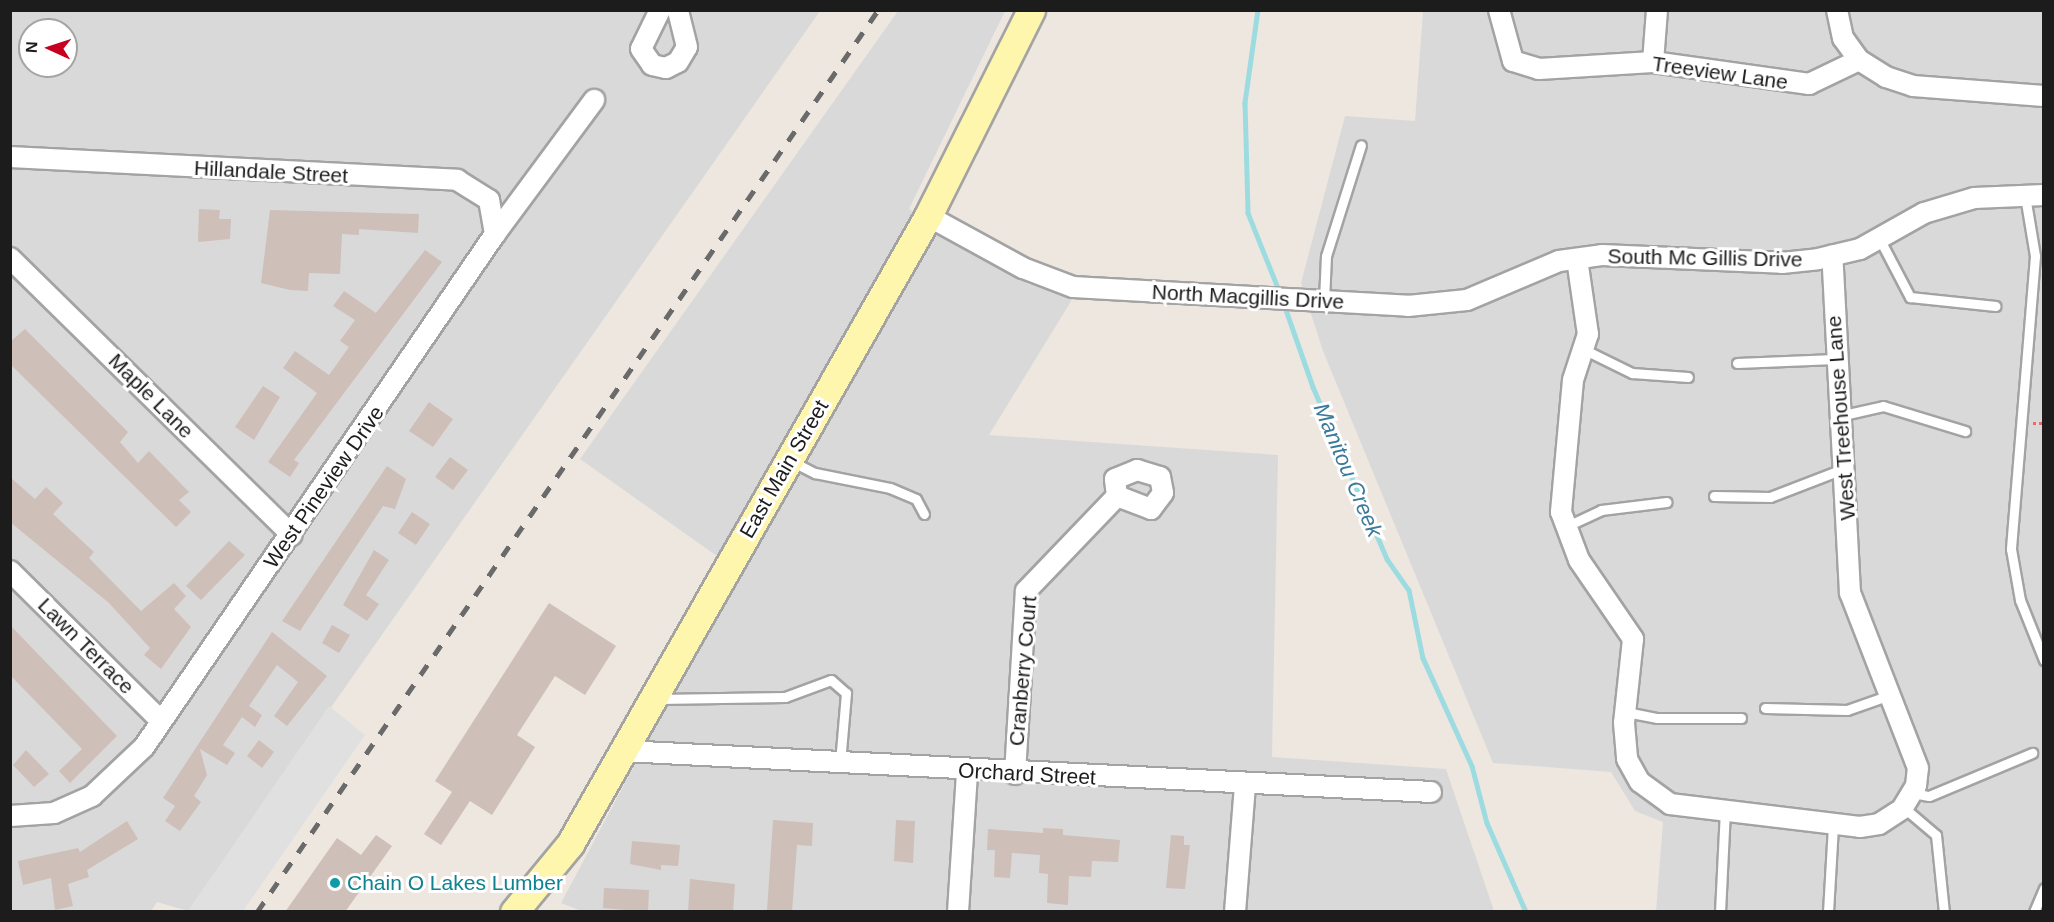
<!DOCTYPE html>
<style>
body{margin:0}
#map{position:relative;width:2054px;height:922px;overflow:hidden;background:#eee7e0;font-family:Helvetica,sans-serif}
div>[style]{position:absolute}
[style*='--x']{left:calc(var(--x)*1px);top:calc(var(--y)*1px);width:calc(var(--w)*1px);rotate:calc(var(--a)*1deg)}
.residential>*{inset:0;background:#dad9d9}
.parking>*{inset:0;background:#e0e0e0}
.stream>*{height:4.5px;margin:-2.25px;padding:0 2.25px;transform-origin:2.25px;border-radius:2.25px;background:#9cdce1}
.building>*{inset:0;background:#cebfb9}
.path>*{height:3px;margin-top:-1.5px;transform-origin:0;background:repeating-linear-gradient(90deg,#ff616a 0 3px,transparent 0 6px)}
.roads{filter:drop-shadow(2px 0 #a3a3a3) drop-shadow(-2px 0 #a3a3a3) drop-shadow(0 2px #a3a3a3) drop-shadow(0 -2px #a3a3a3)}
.service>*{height:9px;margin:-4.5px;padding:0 4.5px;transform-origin:4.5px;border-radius:4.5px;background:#fff}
.minor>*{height:20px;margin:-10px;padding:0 10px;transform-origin:10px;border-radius:10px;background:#fff}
.secondary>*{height:27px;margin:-13.5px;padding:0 13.5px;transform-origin:13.5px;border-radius:13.5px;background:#fff6ae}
.rail>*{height:4.5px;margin-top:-2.25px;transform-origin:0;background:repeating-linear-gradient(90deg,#6a6a6a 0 12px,transparent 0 24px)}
.dots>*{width:16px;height:16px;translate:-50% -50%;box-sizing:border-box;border:3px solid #fff;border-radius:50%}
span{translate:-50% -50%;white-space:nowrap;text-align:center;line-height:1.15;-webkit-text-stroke:6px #fff;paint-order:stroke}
.street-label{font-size:21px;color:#1c1c1c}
.culture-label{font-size:21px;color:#0d838f}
.left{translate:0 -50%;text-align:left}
.water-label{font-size:22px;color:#3a7a9b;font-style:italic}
.frame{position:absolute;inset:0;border:12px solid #1c1c1c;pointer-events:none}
.north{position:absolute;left:18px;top:18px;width:60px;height:60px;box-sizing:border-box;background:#fff;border:2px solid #a4a4a4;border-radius:50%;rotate:273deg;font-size:16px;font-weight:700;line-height:24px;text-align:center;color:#1c1c1c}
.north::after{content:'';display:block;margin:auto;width:21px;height:27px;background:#c80020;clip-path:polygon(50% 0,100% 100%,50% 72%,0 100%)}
</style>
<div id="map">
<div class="residential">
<div style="clip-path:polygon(evenodd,10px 11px,820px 11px,188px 911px,157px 902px,151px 911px,11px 911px,10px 11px,30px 30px,66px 30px,66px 66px,30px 66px,30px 30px)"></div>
<div style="clip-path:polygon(898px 11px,1005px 11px,909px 209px,1028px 284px,1073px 298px,989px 435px,1278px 455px,1272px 757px,1446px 769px,1494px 911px,584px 912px,561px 903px,738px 571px,580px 459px)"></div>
<div style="clip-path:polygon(1423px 11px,2043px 11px,2043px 911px,1656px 911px,1663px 822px,1635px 811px,1611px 772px,1493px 763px,1323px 351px,1301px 283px,1345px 116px,1415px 121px)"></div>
</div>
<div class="parking">
<div style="clip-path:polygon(329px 706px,365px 735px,243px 911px,188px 911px)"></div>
</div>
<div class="stream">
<div style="--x:1258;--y:10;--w:94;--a:98"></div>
<div style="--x:1245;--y:103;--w:110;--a:88.4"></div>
<div style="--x:1248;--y:213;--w:86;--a:68.2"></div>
<div style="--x:1284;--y:304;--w:88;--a:70.7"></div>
<div style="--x:1313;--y:387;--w:187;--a:66.7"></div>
<div style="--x:1387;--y:559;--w:38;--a:55"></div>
<div style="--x:1409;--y:590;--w:69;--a:78.4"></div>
<div style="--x:1423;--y:658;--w:119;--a:65.6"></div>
<div style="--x:1472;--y:766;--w:59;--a:75.3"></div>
<div style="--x:1487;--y:823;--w:97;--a:66.3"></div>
</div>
<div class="building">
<div style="clip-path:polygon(199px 209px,220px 210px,219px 219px,231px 219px,230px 239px,198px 242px)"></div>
<div style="clip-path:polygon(270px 210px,419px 214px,418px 233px,359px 229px,359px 235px,342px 234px,340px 274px,309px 273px,308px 291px,290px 290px,261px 283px)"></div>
<div style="clip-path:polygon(425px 250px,442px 262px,294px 460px,299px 463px,290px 477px,268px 462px,317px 393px,283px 368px,295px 351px,329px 375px,349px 347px,340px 341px,355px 320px,333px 306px,344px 291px,376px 313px)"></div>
<div style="clip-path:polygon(25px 329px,128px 432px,120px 442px,138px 463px,149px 451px,189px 492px,179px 500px,191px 512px,176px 527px,10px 364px,10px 342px)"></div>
<div style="clip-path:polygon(263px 386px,280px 397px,254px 440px,235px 427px)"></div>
<div style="clip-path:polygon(429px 402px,453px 419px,433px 447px,409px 431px)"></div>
<div style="clip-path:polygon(450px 457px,468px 470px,453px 490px,435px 477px)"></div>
<div style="clip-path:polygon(387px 466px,406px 479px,395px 509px,383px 506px,300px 631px,282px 621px)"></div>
<div style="clip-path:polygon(10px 477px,35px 499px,46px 487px,63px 503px,53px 514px,94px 552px,89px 558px,141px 611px,174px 583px,186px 596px,174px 609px,191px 627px,161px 669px,144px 655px,150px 648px,109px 603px,10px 522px)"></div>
<div style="clip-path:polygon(412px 512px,430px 524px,416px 545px,398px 533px)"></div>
<div style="clip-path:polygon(229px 541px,245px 555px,201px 600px,186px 586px)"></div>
<div style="clip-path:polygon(374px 550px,389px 560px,366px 595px,379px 604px,367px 621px,343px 605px)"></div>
<div style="clip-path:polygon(549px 603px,616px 646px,585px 695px,555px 676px,517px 735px,535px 747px,492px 815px,470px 801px,441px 845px,424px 834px,452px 792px,435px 781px)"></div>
<div style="clip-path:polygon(10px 625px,117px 736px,70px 783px,59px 771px,82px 749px,10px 675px)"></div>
<div style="clip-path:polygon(332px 625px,350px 635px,339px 653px,322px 643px)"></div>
<div style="clip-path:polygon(272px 632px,327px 676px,287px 726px,274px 716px,298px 682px,277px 665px,249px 706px,262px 715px,255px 727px,242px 717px,223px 745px,235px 753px,227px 765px,200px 749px,207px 775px,194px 796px,201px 802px,180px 831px,165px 821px,175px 806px,163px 798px)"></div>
<div style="clip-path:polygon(259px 740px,274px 752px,262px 768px,247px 756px)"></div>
<div style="clip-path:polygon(26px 750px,49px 774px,34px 787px,13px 765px)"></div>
<div style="clip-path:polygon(773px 820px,813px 823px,812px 846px,797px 845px,792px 912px,767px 910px)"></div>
<div style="clip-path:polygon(896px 820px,915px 821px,913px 863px,894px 861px)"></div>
<div style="clip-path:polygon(127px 821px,138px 839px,87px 870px,89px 877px,68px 884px,73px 906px,55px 910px,51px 878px,23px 885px,18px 861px,78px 848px,80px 852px)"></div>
<div style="clip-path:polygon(1043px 828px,1063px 829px,1063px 835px,1120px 840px,1118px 862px,1092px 861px,1091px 877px,1069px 876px,1068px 905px,1047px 903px,1048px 874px,1039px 873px,1040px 855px,1012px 853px,1010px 878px,994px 877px,995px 850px,987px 850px,988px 829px,1043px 833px)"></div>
<div style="clip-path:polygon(376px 835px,392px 846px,345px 912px,285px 912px,337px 838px,361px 855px)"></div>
<div style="clip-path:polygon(1171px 835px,1184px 836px,1184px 845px,1190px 845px,1185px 889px,1166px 888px)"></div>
<div style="clip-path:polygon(632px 841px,680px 845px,678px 866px,661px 865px,661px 870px,630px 864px)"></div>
<div style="clip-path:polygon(690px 879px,735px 884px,733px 912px,688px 912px)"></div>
<div style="clip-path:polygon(604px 888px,649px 890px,648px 912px,603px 908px)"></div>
</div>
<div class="path">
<div style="--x:2033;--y:423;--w:11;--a:0"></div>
</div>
<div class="roads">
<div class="service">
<div style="--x:2025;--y:196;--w:61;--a:80.5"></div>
<div style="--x:2035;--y:256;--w:294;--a:94.7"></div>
<div style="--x:2011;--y:549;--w:52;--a:80"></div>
<div style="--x:2020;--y:600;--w:65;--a:68.2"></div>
<div style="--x:1879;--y:238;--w:67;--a:62.3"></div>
<div style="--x:1910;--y:297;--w:86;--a:6"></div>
<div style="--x:1324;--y:301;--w:45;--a:-87.5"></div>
<div style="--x:1326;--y:256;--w:116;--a:-72.5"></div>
<div style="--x:1583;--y:349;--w:55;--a:26.1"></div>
<div style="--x:1632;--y:373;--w:56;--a:4.1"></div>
<div style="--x:1737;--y:363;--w:98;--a:-2.3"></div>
<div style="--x:1839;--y:416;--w:45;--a:-12.8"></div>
<div style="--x:1883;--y:406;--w:86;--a:17"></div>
<div style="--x:791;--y:461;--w:27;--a:27"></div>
<div style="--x:815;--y:473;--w:76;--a:11.3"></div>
<div style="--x:890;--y:488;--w:28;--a:23"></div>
<div style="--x:916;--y:499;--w:17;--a:62"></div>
<div style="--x:1714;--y:496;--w:56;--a:1"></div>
<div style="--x:1770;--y:497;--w:80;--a:-21.1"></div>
<div style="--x:1565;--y:527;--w:40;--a:-25"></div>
<div style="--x:1601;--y:510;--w:66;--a:-6.9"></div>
<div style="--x:658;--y:699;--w:127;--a:-0.9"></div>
<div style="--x:785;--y:697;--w:49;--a:-20.3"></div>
<div style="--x:831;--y:680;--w:20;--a:41"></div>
<div style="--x:846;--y:693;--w:70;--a:94.9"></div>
<div style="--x:1765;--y:708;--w:82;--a:1.4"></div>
<div style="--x:1847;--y:710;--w:46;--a:-19.2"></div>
<div style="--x:1626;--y:712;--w:32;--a:11"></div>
<div style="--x:1657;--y:718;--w:84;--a:0"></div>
<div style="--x:1913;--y:793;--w:16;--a:11"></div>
<div style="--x:1929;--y:796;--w:112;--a:-22.7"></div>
<div style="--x:1903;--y:807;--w:43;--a:40.3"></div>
<div style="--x:1936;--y:835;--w:77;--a:84.1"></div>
<div style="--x:1720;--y:912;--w:101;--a:-87.2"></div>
<div style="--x:1828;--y:912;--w:88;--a:-86.7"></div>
<div style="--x:2034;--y:912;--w:26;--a:-67"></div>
</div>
<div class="minor">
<div style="--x:660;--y:10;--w:43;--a:116"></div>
<div style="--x:641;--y:49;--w:19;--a:55"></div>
<div style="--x:652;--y:65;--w:14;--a:12"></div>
<div style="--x:666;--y:68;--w:13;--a:-27"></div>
<div style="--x:678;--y:62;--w:17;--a:-59"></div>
<div style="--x:687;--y:47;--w:38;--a:-104"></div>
<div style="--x:1499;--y:10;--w:53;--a:74.6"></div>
<div style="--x:1513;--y:61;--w:27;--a:17"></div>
<div style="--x:1539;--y:69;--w:114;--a:-3.5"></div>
<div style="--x:1653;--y:62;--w:158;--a:8"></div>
<div style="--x:1809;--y:84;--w:55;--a:-25.6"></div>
<div style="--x:1837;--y:10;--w:29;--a:78"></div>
<div style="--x:1843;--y:38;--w:27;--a:54"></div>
<div style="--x:1859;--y:60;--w:32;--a:32"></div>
<div style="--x:1886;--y:77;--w:28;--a:18"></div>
<div style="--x:1913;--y:86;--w:131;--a:4.4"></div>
<div style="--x:1653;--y:62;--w:52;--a:-85.6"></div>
<div style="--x:10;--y:157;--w:448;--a:2.9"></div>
<div style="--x:457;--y:180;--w:38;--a:32"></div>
<div style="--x:489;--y:200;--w:35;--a:80"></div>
<div style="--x:928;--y:216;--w:108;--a:28.7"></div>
<div style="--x:1023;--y:268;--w:53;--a:20.8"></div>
<div style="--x:1073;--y:287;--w:336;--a:3.2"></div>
<div style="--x:1408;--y:306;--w:59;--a:-5.8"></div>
<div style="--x:1467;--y:300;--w:100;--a:-23"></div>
<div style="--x:1559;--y:261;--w:43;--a:-7.9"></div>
<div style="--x:1602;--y:255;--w:180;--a:2.5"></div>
<div style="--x:1782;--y:263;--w:36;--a:-6"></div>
<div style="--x:1818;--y:259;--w:43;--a:-13.4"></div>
<div style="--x:1860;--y:249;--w:73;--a:-29.4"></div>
<div style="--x:1924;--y:213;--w:52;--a:-16.7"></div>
<div style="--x:1974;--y:198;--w:70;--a:-2.5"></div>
<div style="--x:10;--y:258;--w:395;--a:44.5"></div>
<div style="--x:1577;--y:259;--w:76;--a:81.7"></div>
<div style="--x:1588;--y:334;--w:48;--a:108.1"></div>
<div style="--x:1573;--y:380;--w:133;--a:95.2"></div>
<div style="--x:1561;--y:512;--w:51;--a:69.4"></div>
<div style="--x:1579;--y:560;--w:96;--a:55.6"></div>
<div style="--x:1633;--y:639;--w:84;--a:96.1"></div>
<div style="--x:1624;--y:723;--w:36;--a:85"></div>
<div style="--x:1627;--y:759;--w:26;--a:61"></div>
<div style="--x:1640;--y:782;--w:37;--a:36"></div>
<div style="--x:1670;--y:804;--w:191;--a:6.9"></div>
<div style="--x:1860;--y:827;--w:19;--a:-9"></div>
<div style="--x:1879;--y:824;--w:27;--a:-33"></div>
<div style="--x:1902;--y:809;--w:27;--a:-59"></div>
<div style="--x:1916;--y:786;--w:18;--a:-84"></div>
<div style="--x:1918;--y:768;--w:188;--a:-111.2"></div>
<div style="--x:1850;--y:593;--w:338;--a:-93"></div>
<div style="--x:1137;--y:470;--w:24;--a:17"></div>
<div style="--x:1160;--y:477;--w:16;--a:79"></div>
<div style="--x:1163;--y:493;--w:20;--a:127"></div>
<div style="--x:1151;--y:509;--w:36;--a:-159"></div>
<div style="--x:1117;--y:496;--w:17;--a:-97"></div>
<div style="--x:1115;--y:479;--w:24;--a:-22"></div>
<div style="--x:10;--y:571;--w:213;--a:44.8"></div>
<div style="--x:623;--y:751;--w:809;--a:2.9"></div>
<div style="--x:1015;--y:774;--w:183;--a:-86.6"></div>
<div style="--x:1026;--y:591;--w:132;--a:-46.2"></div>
<div style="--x:10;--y:816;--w:44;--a:-3.9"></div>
<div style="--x:54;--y:813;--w:42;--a:-24.1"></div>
<div style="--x:92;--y:796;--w:71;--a:-43.3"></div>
<div style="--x:144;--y:747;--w:622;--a:-55.62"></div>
<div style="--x:495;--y:234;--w:167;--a:-53.5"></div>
<div style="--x:958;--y:912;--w:141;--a:-86.3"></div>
<div style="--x:1235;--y:912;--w:126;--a:-85.5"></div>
</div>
<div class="secondary">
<div style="--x:514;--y:912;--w:88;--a:-50.5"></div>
<div style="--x:570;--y:844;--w:723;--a:-60.31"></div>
<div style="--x:928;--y:216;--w:230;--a:-63.4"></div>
</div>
</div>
<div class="rail">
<div style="--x:257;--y:912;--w:1095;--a:-55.45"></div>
</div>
<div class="dots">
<div style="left:335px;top:883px;background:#0f9aa8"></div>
</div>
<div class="street-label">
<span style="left:1720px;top:73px;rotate:8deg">Treeview Lane</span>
<span style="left:271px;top:172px;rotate:3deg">Hillandale Street</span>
<span style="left:1705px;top:258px;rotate:1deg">South Mc Gillis Drive</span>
<span style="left:1248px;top:297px;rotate:3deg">North Macgillis Drive</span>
<span style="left:151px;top:396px;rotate:45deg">Maple Lane</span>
<span style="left:1841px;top:418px;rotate:-94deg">West Treehouse Lane</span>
<span style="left:784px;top:469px;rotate:-60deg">East Main Street</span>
<span style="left:324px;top:487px;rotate:-55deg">West Pineview Drive</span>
<span style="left:86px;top:646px;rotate:45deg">Lawn Terrace</span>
<span style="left:1023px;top:671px;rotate:-85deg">Cranberry Court</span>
<span style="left:1027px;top:774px;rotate:3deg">Orchard Street</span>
</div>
<div class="culture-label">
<span class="left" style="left:347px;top:883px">Chain O Lakes Lumber</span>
</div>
<div class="water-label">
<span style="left:1348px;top:470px;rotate:67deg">Manitou Creek</span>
</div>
<div class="frame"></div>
<div class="north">N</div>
</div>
